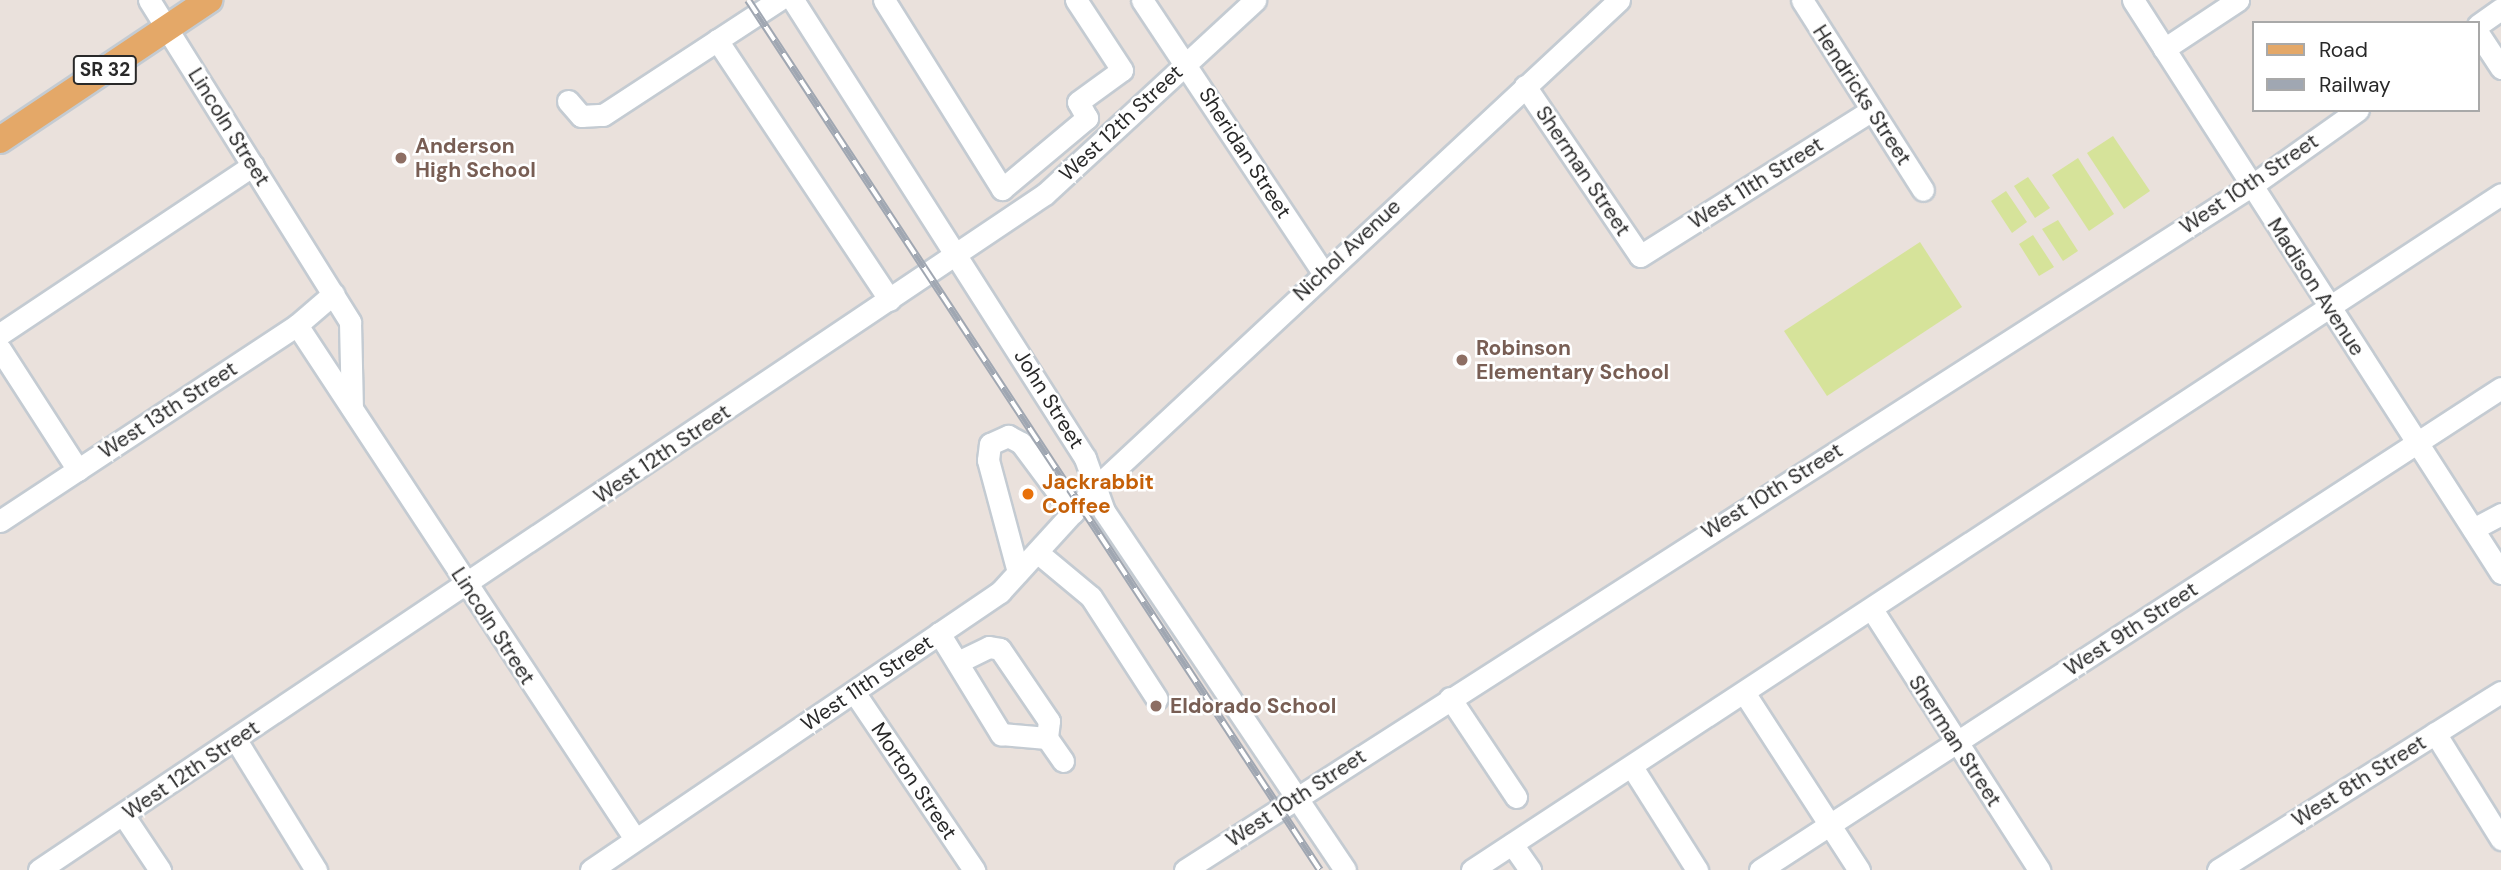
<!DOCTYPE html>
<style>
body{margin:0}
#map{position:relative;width:2501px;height:870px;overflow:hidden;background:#eae1dc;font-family:"DM Sans",sans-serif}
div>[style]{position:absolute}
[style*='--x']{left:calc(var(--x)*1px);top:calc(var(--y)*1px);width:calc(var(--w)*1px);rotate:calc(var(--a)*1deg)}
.pitch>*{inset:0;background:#d6e39a}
.roads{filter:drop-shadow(2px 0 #c4cbd2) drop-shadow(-2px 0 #c4cbd2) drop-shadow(0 2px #c4cbd2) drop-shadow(0 -2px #c4cbd2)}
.minor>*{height:21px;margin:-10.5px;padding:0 10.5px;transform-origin:10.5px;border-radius:10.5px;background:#fff}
.major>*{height:26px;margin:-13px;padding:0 13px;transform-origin:13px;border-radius:13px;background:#e4a868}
.rail>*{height:8px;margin-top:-4px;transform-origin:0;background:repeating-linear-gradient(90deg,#fff 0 16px,#a0a7b2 0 32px);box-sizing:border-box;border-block:2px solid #a0a7b2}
.dots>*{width:19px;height:19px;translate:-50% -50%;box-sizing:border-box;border:4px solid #fff;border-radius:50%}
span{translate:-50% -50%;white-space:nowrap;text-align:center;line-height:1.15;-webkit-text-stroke:5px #fff;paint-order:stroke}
.shield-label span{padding:2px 5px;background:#fff;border:2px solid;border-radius:5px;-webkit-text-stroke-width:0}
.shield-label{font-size:19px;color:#292929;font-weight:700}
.street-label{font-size:21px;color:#292929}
.education-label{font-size:21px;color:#785e54;font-weight:700}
.left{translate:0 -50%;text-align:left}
.food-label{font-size:21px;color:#c56008;font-weight:700}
.legend{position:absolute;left:2252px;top:21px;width:228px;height:91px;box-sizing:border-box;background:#fff;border:2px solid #a9a9a9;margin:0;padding:9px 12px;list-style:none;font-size:21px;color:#292929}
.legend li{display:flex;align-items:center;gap:14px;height:35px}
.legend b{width:35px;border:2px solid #a9a9a9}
</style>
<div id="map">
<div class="pitch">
<div style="clip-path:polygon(2113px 136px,2150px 191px,2124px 209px,2087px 153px)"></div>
<div style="clip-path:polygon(2078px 158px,2114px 214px,2089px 231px,2052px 175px)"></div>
<div style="clip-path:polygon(2028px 177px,2050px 208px,2035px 218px,2014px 186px)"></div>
<div style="clip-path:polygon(2006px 191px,2027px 222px,2012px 233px,1991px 201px)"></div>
<div style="clip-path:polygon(2058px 220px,2078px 251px,2063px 261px,2042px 229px)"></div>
<div style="clip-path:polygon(2033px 235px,2054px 267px,2039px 276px,2019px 244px)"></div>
<div style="clip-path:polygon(1920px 242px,1962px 307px,1827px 396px,1784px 331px)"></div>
</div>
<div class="roads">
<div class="minor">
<div style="--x:149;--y:0;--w:380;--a:58"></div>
<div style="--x:350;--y:322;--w:86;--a:88.7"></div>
<div style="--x:793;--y:0;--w:543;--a:57.48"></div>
<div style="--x:1085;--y:458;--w:56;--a:70.3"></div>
<div style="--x:1104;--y:511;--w:432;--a:56.1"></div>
<div style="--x:884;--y:0;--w:223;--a:58"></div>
<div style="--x:1002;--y:189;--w:111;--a:-39.9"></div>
<div style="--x:1087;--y:118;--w:18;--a:-119"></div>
<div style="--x:1078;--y:102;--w:54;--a:-36"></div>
<div style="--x:1122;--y:70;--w:84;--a:-123.3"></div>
<div style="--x:1142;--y:0;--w:327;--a:56.4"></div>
<div style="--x:1802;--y:0;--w:225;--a:57.5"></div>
<div style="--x:2133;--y:0;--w:681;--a:57.29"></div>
<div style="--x:2478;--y:25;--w:28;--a:-35"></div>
<div style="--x:2478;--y:33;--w:42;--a:56.7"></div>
<div style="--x:717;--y:40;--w:312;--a:56.4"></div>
<div style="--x:2164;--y:49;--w:89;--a:-33.5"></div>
<div style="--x:1525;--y:86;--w:205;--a:55.9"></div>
<div style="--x:1640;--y:256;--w:274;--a:-32.2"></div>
<div style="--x:568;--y:101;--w:20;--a:49"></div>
<div style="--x:581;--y:116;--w:22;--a:-3"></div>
<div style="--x:603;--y:115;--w:210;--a:-33.2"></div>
<div style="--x:297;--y:325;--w:615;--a:56.67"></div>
<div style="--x:0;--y:334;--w:304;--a:-33.7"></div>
<div style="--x:0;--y:349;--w:144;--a:57.2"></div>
<div style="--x:0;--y:521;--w:356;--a:-33.4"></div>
<div style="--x:297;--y:325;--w:48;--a:-40.7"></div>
<div style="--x:2473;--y:529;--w:32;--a:-28"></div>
<div style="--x:1037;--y:552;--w:70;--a:39.8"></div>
<div style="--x:1091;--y:597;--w:121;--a:57.1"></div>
<div style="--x:1018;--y:572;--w:116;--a:-105"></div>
<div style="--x:988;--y:460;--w:16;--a:-83"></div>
<div style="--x:990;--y:444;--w:20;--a:-24"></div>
<div style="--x:1008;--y:436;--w:15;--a:28"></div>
<div style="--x:1021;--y:443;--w:87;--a:53.4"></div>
<div style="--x:1873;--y:611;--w:308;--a:57.3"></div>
<div style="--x:939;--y:633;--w:119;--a:58.5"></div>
<div style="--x:1001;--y:734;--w:46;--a:5"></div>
<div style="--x:1047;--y:738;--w:28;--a:55"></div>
<div style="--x:958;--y:662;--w:34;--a:-26"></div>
<div style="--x:989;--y:647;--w:11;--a:10"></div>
<div style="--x:1000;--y:649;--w:87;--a:55.8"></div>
<div style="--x:1049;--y:721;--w:17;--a:97"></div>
<div style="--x:854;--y:692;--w:215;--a:56"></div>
<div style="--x:1745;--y:694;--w:210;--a:57.1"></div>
<div style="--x:1450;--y:698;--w:119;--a:56.3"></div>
<div style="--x:2435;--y:733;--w:125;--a:58.1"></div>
<div style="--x:236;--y:740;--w:153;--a:58.4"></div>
<div style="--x:1632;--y:767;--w:122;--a:57.7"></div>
<div style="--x:124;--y:816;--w:65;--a:56.3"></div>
<div style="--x:1512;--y:844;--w:32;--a:55"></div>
<div style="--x:39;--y:870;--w:1212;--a:-33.9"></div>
<div style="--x:1045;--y:194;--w:286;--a:-42.7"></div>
<div style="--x:591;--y:870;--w:495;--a:-34.2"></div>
<div style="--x:1000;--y:592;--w:141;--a:-47.6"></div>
<div style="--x:1095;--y:488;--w:716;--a:-42.96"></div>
<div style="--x:1185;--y:870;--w:1267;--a:-32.69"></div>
<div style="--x:2251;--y:186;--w:131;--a:-35.4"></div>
<div style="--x:1472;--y:870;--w:1231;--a:-33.3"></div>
<div style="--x:1760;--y:870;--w:884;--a:-33.04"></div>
<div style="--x:2218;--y:870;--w:334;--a:-32.2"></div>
</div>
<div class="major">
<div style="--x:0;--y:140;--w:252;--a:-33.8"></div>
</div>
</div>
<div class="rail">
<div style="--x:748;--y:0;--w:1041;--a:56.68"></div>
</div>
<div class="dots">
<div style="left:401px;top:158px;background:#8d6e63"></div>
<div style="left:1462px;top:360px;background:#8d6e63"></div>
<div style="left:1028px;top:494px;background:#e8710a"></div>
<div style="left:1156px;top:706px;background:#8d6e63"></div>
</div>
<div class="shield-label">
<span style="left:105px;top:70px">SR 32</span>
</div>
<div class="street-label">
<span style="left:1862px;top:95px;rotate:57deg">Hendricks Street</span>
<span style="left:1121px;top:123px;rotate:-43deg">West 12th Street</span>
<span style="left:229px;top:127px;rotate:58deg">Lincoln Street</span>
<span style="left:1245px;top:153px;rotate:57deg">Sheridan Street</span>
<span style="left:1583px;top:171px;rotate:56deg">Sherman Street</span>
<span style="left:1756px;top:183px;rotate:-32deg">West 11th Street</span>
<span style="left:2249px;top:184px;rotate:-34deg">West 10th Street</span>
<span style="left:1347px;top:250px;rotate:-43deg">Nichol Avenue</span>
<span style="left:2316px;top:287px;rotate:57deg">Madison Avenue</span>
<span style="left:1049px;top:399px;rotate:58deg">John Street</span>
<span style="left:168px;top:410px;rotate:-33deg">West 13th Street</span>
<span style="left:662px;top:454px;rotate:-34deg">West 12th Street</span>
<span style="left:1772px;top:491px;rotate:-32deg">West 10th Street</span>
<span style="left:493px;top:626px;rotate:57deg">Lincoln Street</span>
<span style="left:2131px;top:629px;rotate:-33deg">West 9th Street</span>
<span style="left:867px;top:683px;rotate:-34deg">West 11th Street</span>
<span style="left:1955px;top:741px;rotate:57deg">Sherman Street</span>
<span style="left:191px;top:770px;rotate:-34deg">West 12th Street</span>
<span style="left:914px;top:781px;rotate:56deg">Morton Street</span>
<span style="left:2359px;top:781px;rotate:-32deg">West 8th Street</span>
<span style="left:1296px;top:798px;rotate:-33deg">West 10th Street</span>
</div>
<div class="education-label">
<span class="left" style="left:415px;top:158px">Anderson<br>High School</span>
<span class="left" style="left:1476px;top:360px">Robinson<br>Elementary School</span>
<span class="left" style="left:1170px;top:706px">Eldorado School</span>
</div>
<div class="food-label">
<span class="left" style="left:1042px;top:494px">Jackrabbit<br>Coffee</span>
</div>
<ul class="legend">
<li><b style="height:9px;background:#e4a868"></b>Road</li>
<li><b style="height:9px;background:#a0a7b2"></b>Railway</li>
</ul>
</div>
